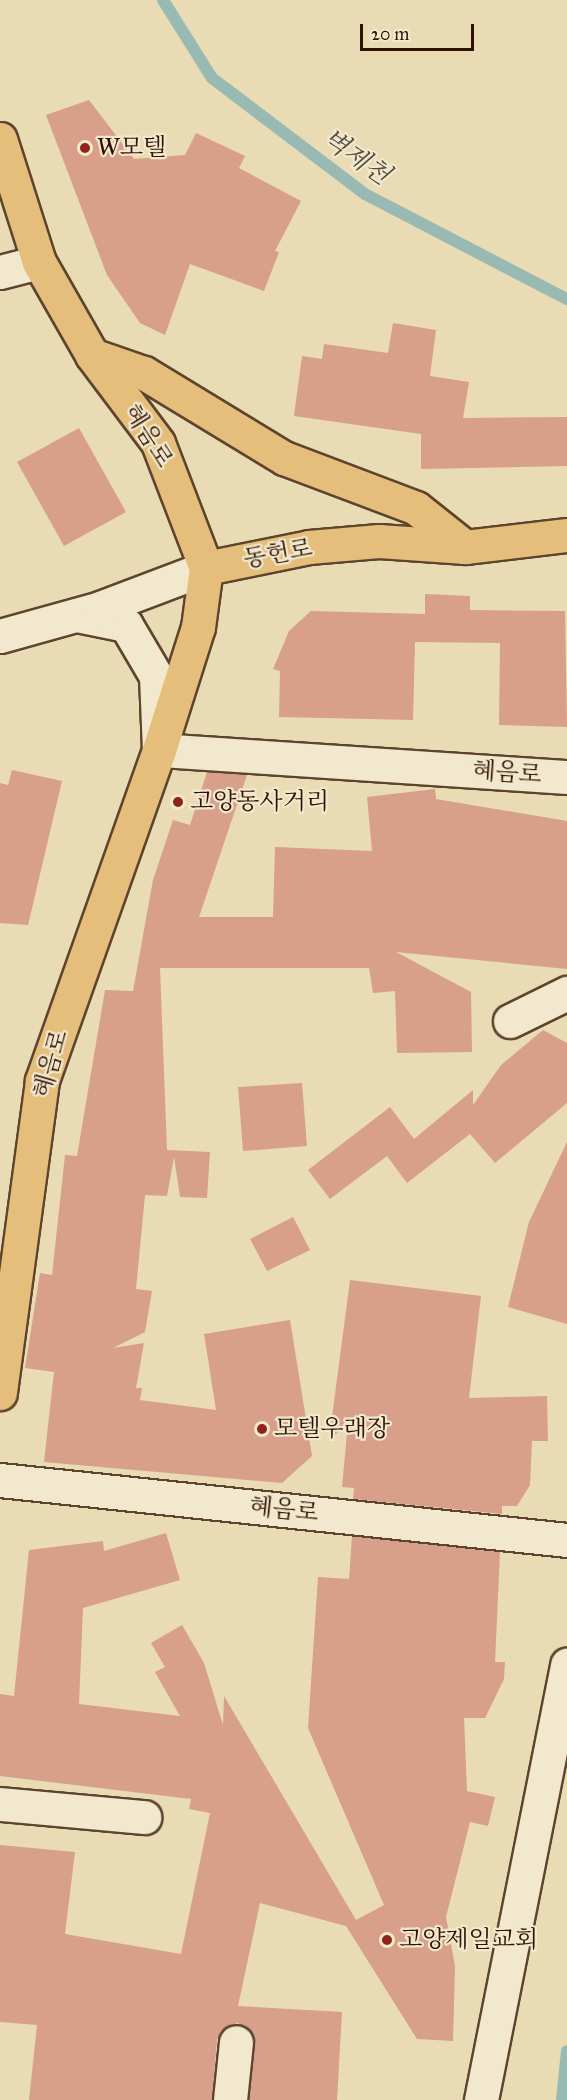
<!DOCTYPE html>
<meta charset="utf-8">
<style>
body{margin:0}
#map{position:relative;width:567px;height:2100px;overflow:hidden;background:#e9dbb3;font-family:"IM FELL Great Primer","Noto Serif KR",serif}
div>[style]{position:absolute}
[style*='--x']{left:calc(var(--x)*1px);top:calc(var(--y)*1px);width:calc(var(--w)*1px);rotate:calc(var(--a)*1deg)}
.stream>*{height:12px;margin:-6px;padding:0 6px;transform-origin:6px;border-radius:6px;background:#98bab2}
.building>*{inset:0;background:#d89f8a}
.roads{filter:drop-shadow(2px 0 #5e442e) drop-shadow(-2px 0 #5e442e) drop-shadow(0 2px #5e442e) drop-shadow(0 -2px #5e442e)}
.minor>*{height:33px;margin:-16.5px;padding:0 16.5px;transform-origin:16.5px;border-radius:16.5px;background:#f1e8ce}
.major>*{height:33px;margin:-16.5px;padding:0 16.5px;transform-origin:16.5px;border-radius:16.5px;background:#e4be7a}
.dots>*{width:16px;height:16px;translate:-50% -50%;box-sizing:border-box;border:3px solid #f1e8ce;border-radius:50%}
span{translate:-50% -50%;white-space:nowrap;text-align:center;line-height:1.15;-webkit-text-stroke:4.5px #f1e8ce;paint-order:stroke}
.poi-label{font-size:24px;color:#301202}
.left{translate:0 -50%;text-align:left}
.street-label{font-size:24px;color:#301202}
.water-label{font-size:26px;color:#544d40;font-style:italic}
.scale{position:absolute;left:360px;top:24px;width:114px;height:27px;box-sizing:border-box;border:3px solid #301202;border-top:0;padding-left:8px;font-size:18px;line-height:21px;white-space:nowrap;color:#301202;-webkit-text-stroke:4px #f1e8ce;paint-order:stroke}
</style>
<div id="map">
<div class="stream">
<div style="--x:163;--y:0;--w:92;--a:57.9"></div>
<div style="--x:212;--y:78;--w:192;--a:37.2"></div>
<div style="--x:365;--y:194;--w:228;--a:27.5"></div>
<div style="--x:562;--y:2100;--w:49;--a:-84.2"></div>
</div>
<div class="building">
<div style="clip-path:polygon(89px 100px,134px 159px,185px 155px,196px 133px,245px 156px,239px 168px,301px 201px,275px 251px,279px 252px,264px 291px,190px 264px,165px 335px,140px 323px,107px 275px,46px 115px)"></div>
<div style="clip-path:polygon(393px 323px,436px 330px,430px 376px,469px 382px,463px 418px,567px 417px,567px 466px,421px 469px,421px 434px,294px 416px,302px 356px,322px 359px,324px 344px,388px 353px)"></div>
<div style="clip-path:polygon(79px 428px,126px 512px,64px 546px,17px 462px)"></div>
<div style="clip-path:polygon(425px 594px,470px 596px,470px 610px,565px 611px,567px 727px,499px 725px,500px 643px,415px 642px,413px 720px,279px 717px,280px 671px,273px 669px,289px 631px,311px 611px,425px 614px)"></div>
<div style="clip-path:polygon(12px 770px,62px 781px,28px 925px,0 923px,0 783px,8px 785px)"></div>
<div style="clip-path:polygon(207px 772px,247px 775px,199px 917px,273px 917px,275px 847px,372px 851px,367px 797px,435px 789px,436px 799px,567px 821px,567px 969px,396px 952px,471px 992px,472px 1052px,397px 1053px,395px 991px,373px 993px,369px 968px,160px 968px,167px 1150px,210px 1152px,207px 1198px,180px 1197px,174px 1157px,167px 1196px,145px 1195px,136px 1289px,152px 1291px,145px 1332px,113px 1348px,144px 1343px,136px 1388px,142px 1388px,140px 1400px,216px 1410px,204px 1334px,290px 1320px,312px 1456px,282px 1483px,44px 1462px,54px 1372px,25px 1368px,40px 1273px,52px 1275px,65px 1155px,77px 1156px,105px 990px,133px 991px,153px 880px,173px 820px,190px 825px)"></div>
<div style="clip-path:polygon(543px 1030px,567px 1043px,567px 1103px,495px 1163px,470px 1134px,407px 1183px,387px 1156px,330px 1199px,308px 1170px,390px 1107px,414px 1139px,473px 1090px,473px 1105px,501px 1065px)"></div>
<div style="clip-path:polygon(302px 1083px,307px 1146px,243px 1151px,238px 1087px)"></div>
<div style="clip-path:polygon(567px 1142px,567px 1324px,508px 1307px,529px 1222px)"></div>
<div style="clip-path:polygon(293px 1217px,310px 1250px,267px 1271px,250px 1239px)"></div>
<div style="clip-path:polygon(350px 1280px,481px 1296px,469px 1398px,547px 1396px,548px 1441px,532px 1441px,530px 1485px,517px 1506px,502px 1506px,502px 1514px,353px 1499px,354px 1488px,342px 1487px,348px 1423px,329px 1440px)"></div>
<div style="clip-path:polygon(166px 1533px,180px 1580px,83px 1608px,79px 1704px,180px 1716px,155px 1672px,165px 1667px,151px 1643px,182px 1625px,204px 1663px,223px 1725px,224px 1696px,356px 1920px,384px 1905px,308px 1728px,318px 1577px,349px 1579px,352px 1536px,500px 1552px,495px 1662px,505px 1662px,504px 1679px,485px 1718px,464px 1718px,467px 1791px,495px 1797px,488px 1826px,470px 1822px,446px 1917px,455px 1966px,453px 2041px,417px 2039px,346px 1926px,260px 1903px,238px 2006px,342px 2012px,337px 2100px,249px 2100px,255px 2043px,247px 2027px,237px 2023px,221px 2031px,217px 2040px,212px 2100px,29px 2100px,37px 2025px,0 2022px,0 1845px,75px 1852px,65px 1934px,181px 1954px,210px 1813px,189px 1809px,191px 1799px,0 1776px,0 1694px,14px 1696px,29px 1550px,103px 1541px,104px 1551px)"></div>
</div>
<div class="roads">
<div class="minor">
<div style="--x:0;--y:272;--w:40;--a:-14.4"></div>
<div style="--x:77;--y:615;--w:50;--a:11.5"></div>
<div style="--x:126;--y:625;--w:59;--a:59.5"></div>
<div style="--x:156;--y:676;--w:74;--a:87.7"></div>
<div style="--x:159;--y:750;--w:409;--a:3.8"></div>
<div style="--x:0;--y:636;--w:104;--a:-15.6"></div>
<div style="--x:100;--y:608;--w:113;--a:-20.7"></div>
<div style="--x:510;--y:1021;--w:64;--a:-26.2"></div>
<div style="--x:0;--y:1480;--w:570;--a:6.04"></div>
<div style="--x:0;--y:1804;--w:145;--a:5.2"></div>
<div style="--x:230;--y:2100;--w:58;--a:-84.1"></div>
<div style="--x:481;--y:2100;--w:444;--a:-78.8"></div>
</div>
<div class="major">
<div style="--x:0;--y:139;--w:129;--a:72.4"></div>
<div style="--x:39;--y:262;--w:107;--a:60.3"></div>
<div style="--x:92;--y:355;--w:110;--a:53.1"></div>
<div style="--x:158;--y:443;--w:134;--a:69"></div>
<div style="--x:206;--y:568;--w:60;--a:97.7"></div>
<div style="--x:198;--y:627;--w:129;--a:107.6"></div>
<div style="--x:159;--y:750;--w:351;--a:109.5"></div>
<div style="--x:42;--y:1081;--w:315;--a:97.7"></div>
<div style="--x:92;--y:355;--w:55;--a:19.1"></div>
<div style="--x:144;--y:373;--w:164;--a:31.3"></div>
<div style="--x:284;--y:458;--w:141;--a:20.7"></div>
<div style="--x:416;--y:508;--w:63;--a:38.5"></div>
<div style="--x:206;--y:568;--w:105;--a:-11.5"></div>
<div style="--x:309;--y:547;--w:70;--a:-4.9"></div>
<div style="--x:379;--y:541;--w:86;--a:4"></div>
<div style="--x:465;--y:547;--w:103;--a:-6.7"></div>
</div>
</div>
<div class="dots">
<div style="left:85px;top:148px;background:#8f2418"></div>
<div style="left:178px;top:802px;background:#8f2418"></div>
<div style="left:262px;top:1429px;background:#8f2418"></div>
<div style="left:387px;top:1940px;background:#8f2418"></div>
</div>
<div class="poi-label">
<span class="left" style="left:97px;top:148px">W모텔</span>
<span class="left" style="left:190px;top:802px">고양동사거리</span>
<span class="left" style="left:274px;top:1429px">모텔우래장</span>
<span class="left" style="left:399px;top:1940px">고양제일교회</span>
</div>
<div class="street-label">
<span style="left:148px;top:436px;rotate:58deg">혜음로</span>
<span style="left:278px;top:554px;rotate:-10deg">동헌로</span>
<span style="left:507px;top:773px;rotate:4deg">혜음로</span>
<span style="left:51px;top:1064px;rotate:-74deg">혜음로</span>
<span style="left:284px;top:1510px;rotate:6deg">혜음로</span>
</div>
<div class="water-label">
<span style="left:356px;top:157px;rotate:35deg">벽제천</span>
</div>
<div class="scale">20 m</div>
</div>
